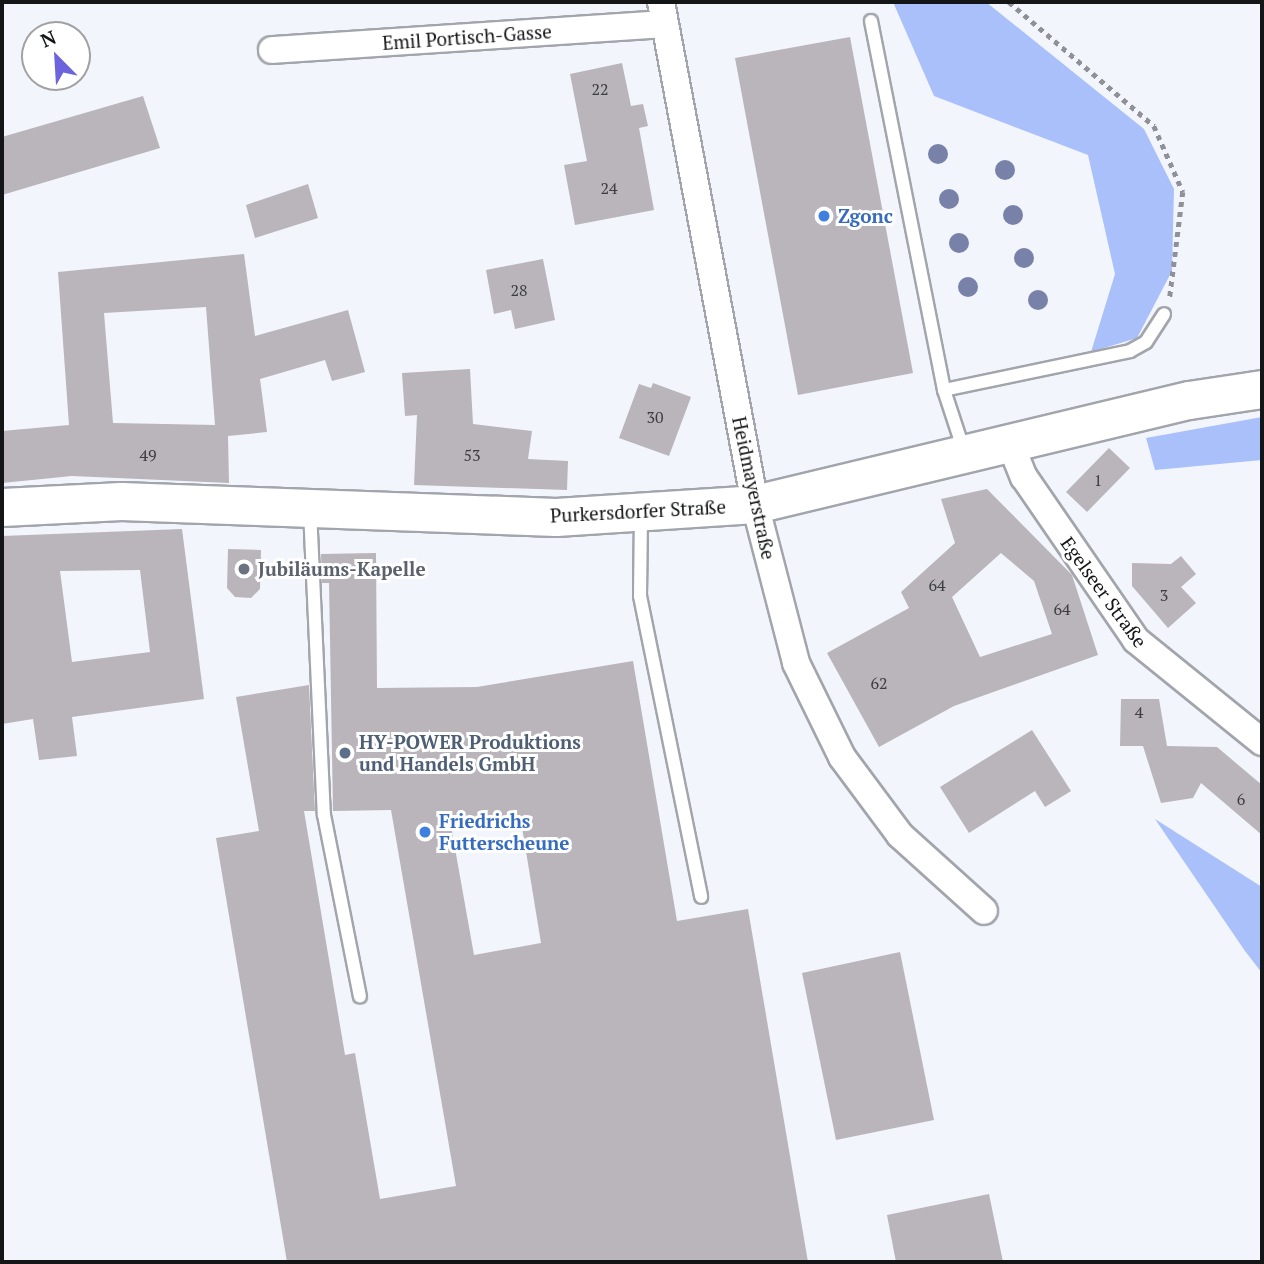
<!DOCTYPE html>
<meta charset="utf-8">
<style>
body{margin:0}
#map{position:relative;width:1264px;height:1264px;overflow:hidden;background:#f2f5fc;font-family:"PT Serif",serif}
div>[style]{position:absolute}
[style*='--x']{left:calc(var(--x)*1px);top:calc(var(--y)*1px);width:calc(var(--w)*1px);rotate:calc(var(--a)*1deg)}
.forest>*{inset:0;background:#a9c0fa}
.building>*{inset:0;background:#b9b5bb}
.path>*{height:4.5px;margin-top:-2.25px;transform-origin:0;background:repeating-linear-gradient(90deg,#8f9196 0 5px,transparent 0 10px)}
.roads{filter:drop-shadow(2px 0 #a2a5ab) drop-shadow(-2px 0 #a2a5ab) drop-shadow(0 2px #a2a5ab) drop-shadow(0 -2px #a2a5ab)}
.service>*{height:12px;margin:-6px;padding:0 6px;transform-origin:6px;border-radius:6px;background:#fff}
.minor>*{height:26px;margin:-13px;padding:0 13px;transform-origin:13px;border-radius:13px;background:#fff}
.secondary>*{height:37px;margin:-18.5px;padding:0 18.5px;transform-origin:18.5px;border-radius:18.5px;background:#fff}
.trees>*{width:20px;height:20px;margin:-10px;border-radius:50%;background:#7882a9}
.dots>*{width:19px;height:19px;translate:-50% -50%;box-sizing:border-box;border:4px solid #fff;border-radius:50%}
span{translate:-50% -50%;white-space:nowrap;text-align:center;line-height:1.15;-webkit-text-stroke:6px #fff;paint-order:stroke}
.number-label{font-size:16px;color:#3d3d40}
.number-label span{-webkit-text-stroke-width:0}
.street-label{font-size:19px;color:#141517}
.shop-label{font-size:19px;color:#366cbe;font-weight:700}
.left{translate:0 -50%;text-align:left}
.worship-label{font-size:19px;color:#5b616d;font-weight:700}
.service-label{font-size:19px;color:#4e5e75;font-weight:700}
.frame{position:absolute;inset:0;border:4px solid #141517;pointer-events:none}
.north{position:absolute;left:21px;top:21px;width:70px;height:70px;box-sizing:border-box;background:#fff;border:2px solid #a1a1a2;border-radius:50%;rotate:336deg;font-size:19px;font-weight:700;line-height:28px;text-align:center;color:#141517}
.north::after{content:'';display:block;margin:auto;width:24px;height:32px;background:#6d63dd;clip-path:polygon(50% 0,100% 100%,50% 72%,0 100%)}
</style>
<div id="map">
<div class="forest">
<div style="clip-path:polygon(893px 2px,986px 2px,1144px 129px,1174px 189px,1172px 271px,1137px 338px,1091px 352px,1115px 274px,1088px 155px,934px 96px)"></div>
<div style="clip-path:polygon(1262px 417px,1262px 460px,1155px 470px,1146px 438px)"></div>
<div style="clip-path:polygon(1155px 819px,1262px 887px,1262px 973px,1245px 951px)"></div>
</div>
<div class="building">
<div style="clip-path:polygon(850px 37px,913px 373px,798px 395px,735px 58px)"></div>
<div style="clip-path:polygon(622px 63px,631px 106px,643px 104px,648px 126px,639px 128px,654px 210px,575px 225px,564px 165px,587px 161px,570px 74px)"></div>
<div style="clip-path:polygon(143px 96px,160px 148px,2px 195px,2px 137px)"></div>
<div style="clip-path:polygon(308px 184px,318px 218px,255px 238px,246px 205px)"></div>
<div style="clip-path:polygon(evenodd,244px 254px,255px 336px,348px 310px,365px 372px,332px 381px,325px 360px,260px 379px,267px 432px,228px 436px,229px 483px,72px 476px,2px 483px,2px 431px,69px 425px,58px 272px,244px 254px,206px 307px,215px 425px,113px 423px,104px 313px,206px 307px)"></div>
<div style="clip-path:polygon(543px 259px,555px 320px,515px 329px,511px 310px,494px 314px,486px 270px)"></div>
<div style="clip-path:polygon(470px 369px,473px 424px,532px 431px,528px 459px,568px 461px,567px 490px,414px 485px,417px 415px,405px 416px,402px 373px)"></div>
<div style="clip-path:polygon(653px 383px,691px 397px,669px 456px,619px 438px,639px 384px,651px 388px)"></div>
<div style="clip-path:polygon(1109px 448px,1130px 468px,1087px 512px,1066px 492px)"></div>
<div style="clip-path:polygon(evenodd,987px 489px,1072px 575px,1098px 655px,954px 706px,879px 747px,827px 653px,909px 608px,901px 592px,955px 543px,941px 499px,987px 489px,1001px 553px,1034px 581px,1052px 634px,980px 657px,952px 597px,1001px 553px)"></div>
<div style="clip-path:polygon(evenodd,182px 529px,204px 699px,72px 717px,77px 756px,39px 760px,33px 719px,2px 724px,2px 536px,182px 529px,140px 570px,150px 652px,72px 662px,60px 571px,140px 570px)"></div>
<div style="clip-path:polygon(228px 549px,261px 550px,260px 589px,251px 598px,235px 597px,227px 588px)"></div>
<div style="clip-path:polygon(evenodd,376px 553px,377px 688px,477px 687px,633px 661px,677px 921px,748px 909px,808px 1262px,287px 1262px,216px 838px,259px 831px,236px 697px,309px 685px,315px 811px,304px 811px,345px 1055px,355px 1053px,380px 1199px,456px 1186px,391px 810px,333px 811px,329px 583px,322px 583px,321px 554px,376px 553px,520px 815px,541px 943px,474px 955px,451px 826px,520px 815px)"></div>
<div style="clip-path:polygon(1181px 556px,1196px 574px,1181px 587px,1196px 603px,1168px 628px,1132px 586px,1132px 563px,1171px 564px)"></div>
<div style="clip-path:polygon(1121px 699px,1159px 699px,1167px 746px,1217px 747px,1262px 785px,1262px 835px,1201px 783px,1193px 798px,1161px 803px,1143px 746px,1120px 746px)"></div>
<div style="clip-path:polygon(1032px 730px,1071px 791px,1045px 807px,1035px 791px,969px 833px,940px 787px)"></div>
<div style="clip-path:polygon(900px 952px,934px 1120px,836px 1140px,802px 973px)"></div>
<div style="clip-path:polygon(989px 1194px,1003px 1262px,896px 1262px,887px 1215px)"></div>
</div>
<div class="path">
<div style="--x:1009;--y:2;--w:191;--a:40.5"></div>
<div style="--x:1154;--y:126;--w:72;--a:66.3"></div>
<div style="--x:1183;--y:192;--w:106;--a:97.1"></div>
</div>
<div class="roads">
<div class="service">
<div style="--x:871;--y:21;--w:376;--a:78.8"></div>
<div style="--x:944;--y:390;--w:64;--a:71.8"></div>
<div style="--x:944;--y:390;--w:190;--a:-11.8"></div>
<div style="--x:1130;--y:351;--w:18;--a:-29"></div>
<div style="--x:1146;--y:342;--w:33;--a:-57"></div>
<div style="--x:310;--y:510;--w:305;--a:87.4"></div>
<div style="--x:324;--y:815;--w:185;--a:78.8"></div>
<div style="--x:641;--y:514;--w:82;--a:90.7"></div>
<div style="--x:640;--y:596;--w:307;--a:78.5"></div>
</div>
<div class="minor">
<div style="--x:661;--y:2;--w:511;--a:79.39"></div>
<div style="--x:755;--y:504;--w:164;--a:75.5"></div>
<div style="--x:796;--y:663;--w:105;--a:63.9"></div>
<div style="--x:842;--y:757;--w:97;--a:53.4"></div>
<div style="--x:900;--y:835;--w:113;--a:42.1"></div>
<div style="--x:272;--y:50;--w:392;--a:-3.8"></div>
<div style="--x:1010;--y:443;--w:37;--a:68"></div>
<div style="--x:1024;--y:477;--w:198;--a:55.5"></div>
<div style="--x:1136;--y:640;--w:162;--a:39"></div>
</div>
<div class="secondary">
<div style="--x:2;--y:507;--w:119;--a:-2.9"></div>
<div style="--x:121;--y:501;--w:435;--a:2.1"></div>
<div style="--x:556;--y:517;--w:199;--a:-3.7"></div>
<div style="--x:755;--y:504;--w:446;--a:-13.5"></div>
<div style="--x:1189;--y:400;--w:74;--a:-8.6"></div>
</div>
</div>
<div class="trees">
<div style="left:938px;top:154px"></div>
<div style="left:1005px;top:170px"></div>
<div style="left:949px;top:199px"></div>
<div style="left:1013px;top:215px"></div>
<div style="left:959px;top:243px"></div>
<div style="left:1024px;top:258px"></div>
<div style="left:968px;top:287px"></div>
<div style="left:1038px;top:300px"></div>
</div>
<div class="dots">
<div style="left:824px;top:216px;background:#3f7fe0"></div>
<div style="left:244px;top:569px;background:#6b7280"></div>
<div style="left:345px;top:753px;background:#5c6f8a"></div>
<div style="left:425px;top:832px;background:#3f7fe0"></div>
</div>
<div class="number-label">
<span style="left:600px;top:89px">22</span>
<span style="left:609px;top:188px">24</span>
<span style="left:519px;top:290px">28</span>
<span style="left:655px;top:417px">30</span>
<span style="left:148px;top:455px">49</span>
<span style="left:472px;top:455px">53</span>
<span style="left:1098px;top:480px">1</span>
<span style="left:937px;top:585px">64</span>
<span style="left:1164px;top:595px">3</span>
<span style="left:1062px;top:609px">64</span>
<span style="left:879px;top:683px">62</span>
<span style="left:1139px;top:712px">4</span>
<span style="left:1241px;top:799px">6</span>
</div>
<div class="street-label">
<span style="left:467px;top:37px;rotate:-4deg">Emil Portisch-Gasse</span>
<span style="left:754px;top:488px;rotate:78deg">Heidmayerstraße</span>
<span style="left:638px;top:511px;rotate:-3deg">Purkersdorfer Straße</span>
<span style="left:1104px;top:592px;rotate:54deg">Egelseer Straße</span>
</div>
<div class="shop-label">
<span class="left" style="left:838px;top:216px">Zgonc</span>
<span class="left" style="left:439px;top:832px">Friedrichs<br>Futterscheune</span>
</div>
<div class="worship-label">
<span class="left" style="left:258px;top:569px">Jubiläums-Kapelle</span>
</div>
<div class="service-label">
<span class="left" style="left:359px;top:753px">HY-POWER Produktions<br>und Handels GmbH</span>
</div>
<div class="frame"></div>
<div class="north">N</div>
</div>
